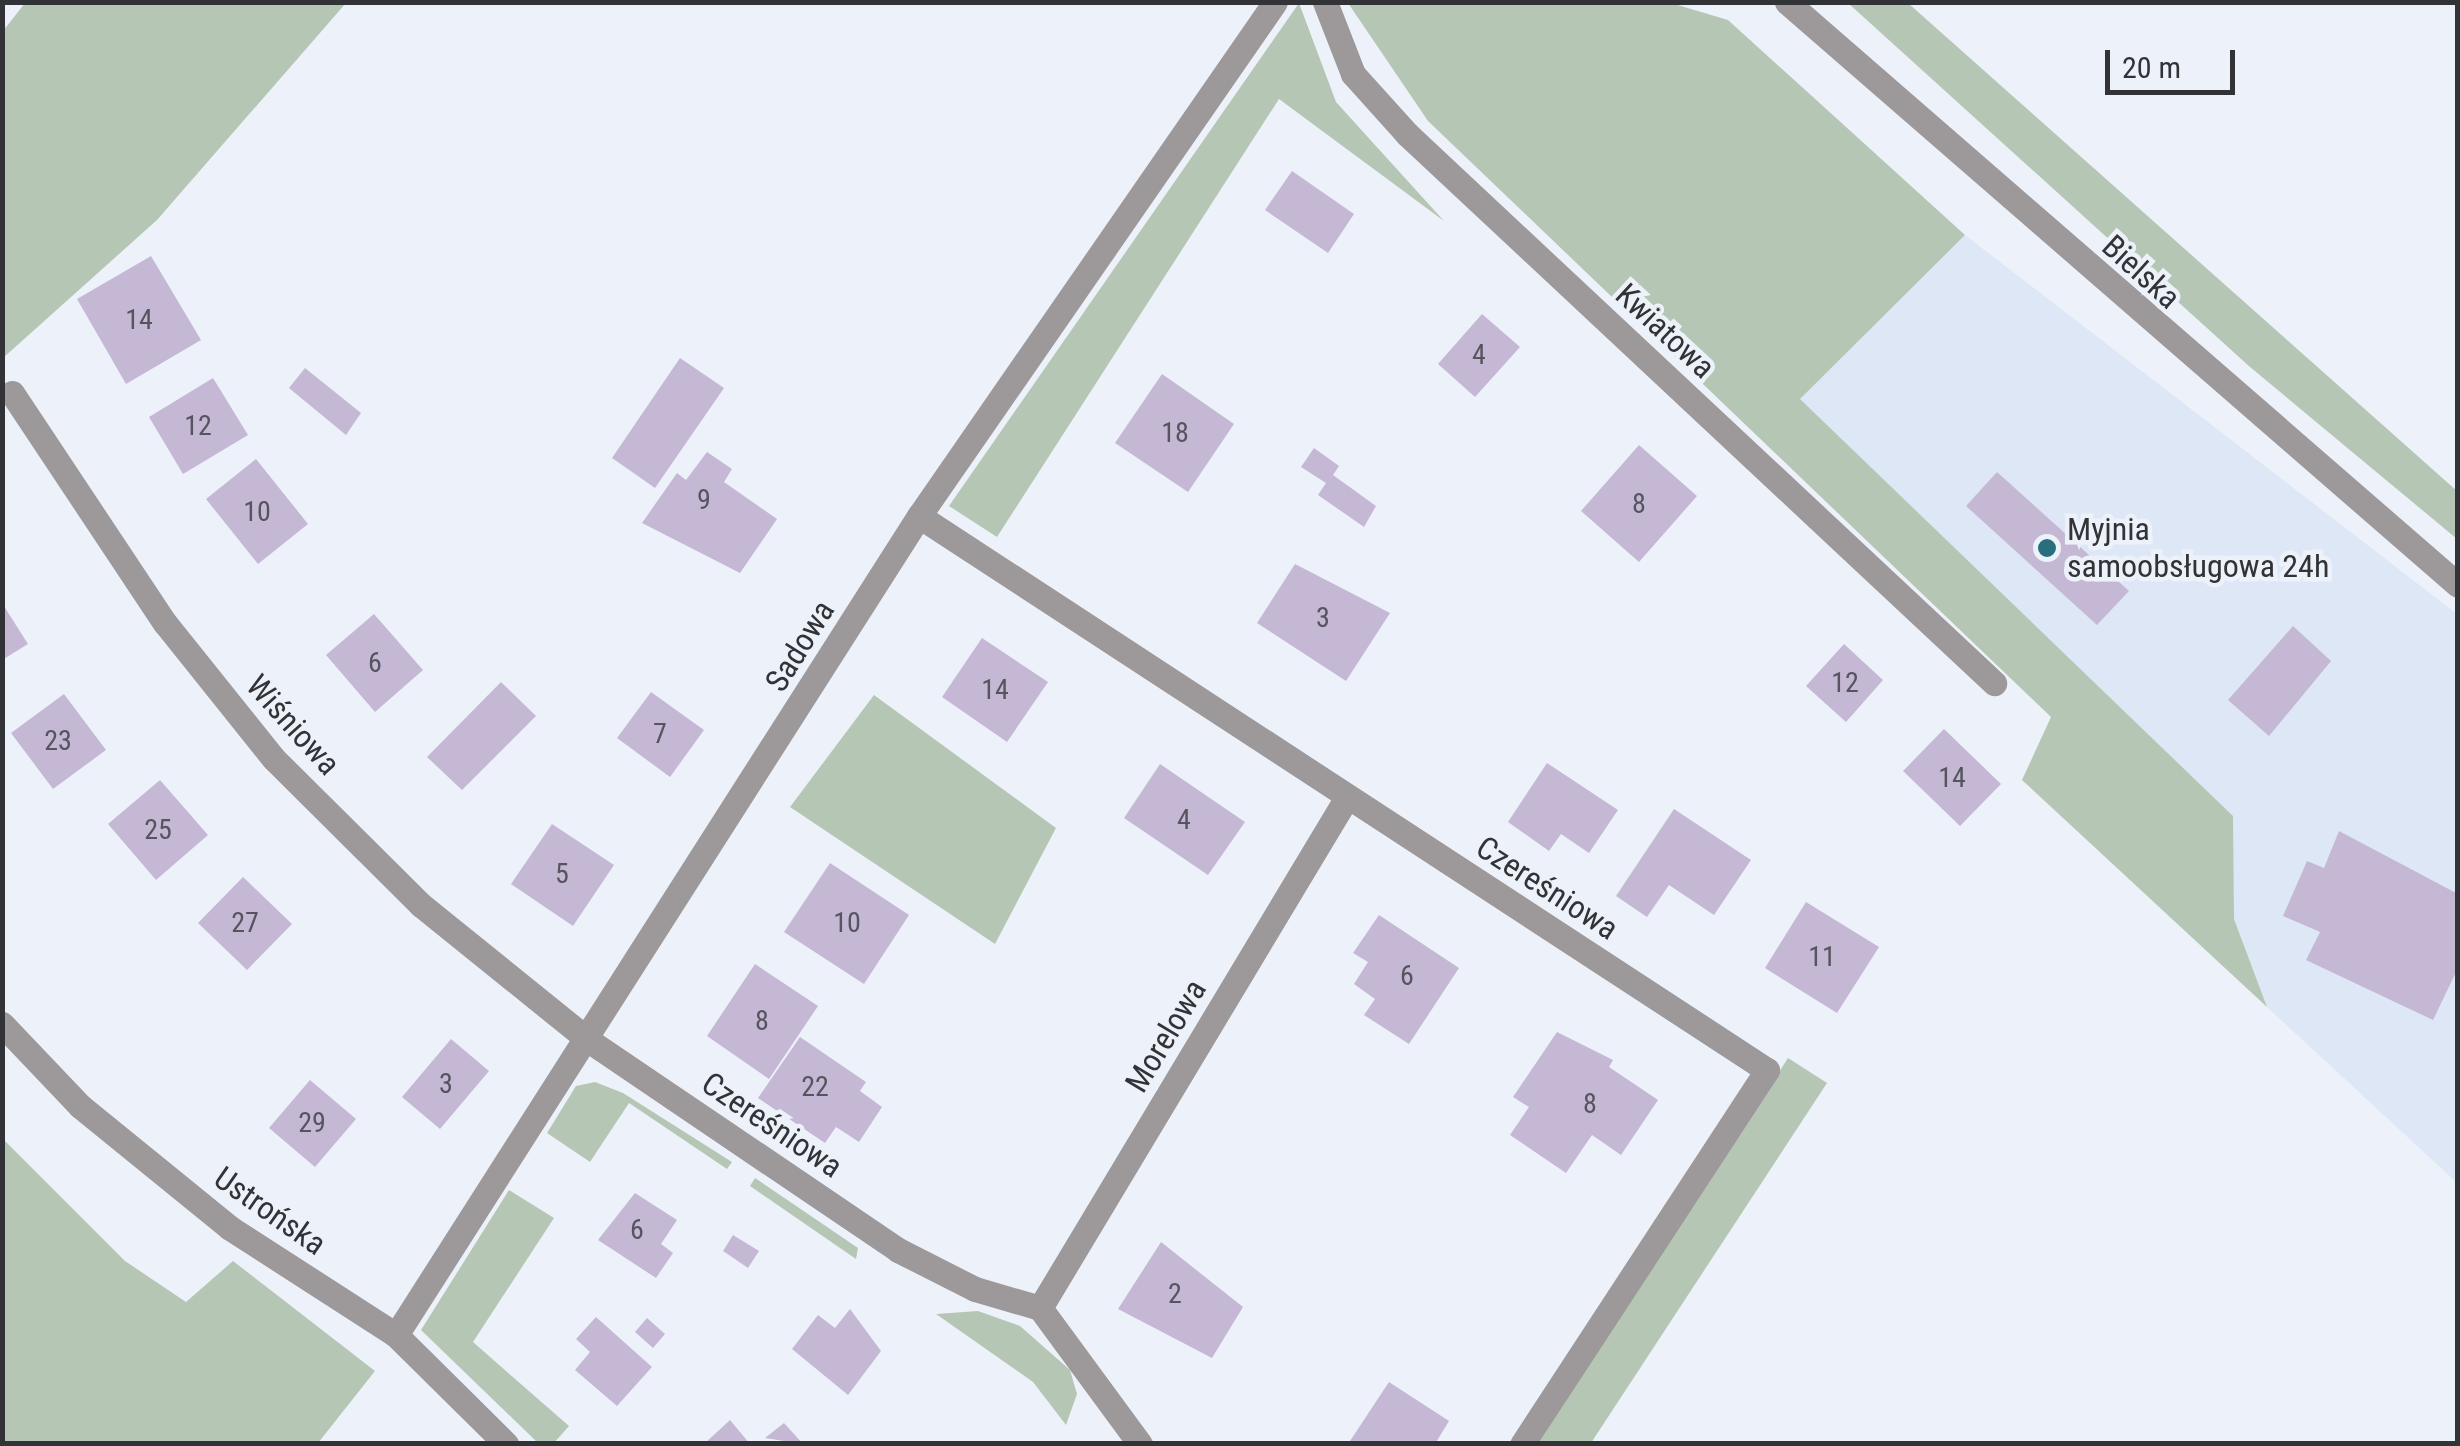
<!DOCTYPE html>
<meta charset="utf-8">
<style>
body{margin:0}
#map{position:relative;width:2460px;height:1446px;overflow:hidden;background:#edf2fa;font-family:"Roboto Condensed",sans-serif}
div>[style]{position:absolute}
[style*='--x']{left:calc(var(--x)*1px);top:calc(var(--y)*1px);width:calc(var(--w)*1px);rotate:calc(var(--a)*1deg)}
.built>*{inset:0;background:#dee7f5}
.green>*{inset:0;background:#b5c6b5}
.building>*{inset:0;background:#c4b8d5}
.minor>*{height:25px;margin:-12.5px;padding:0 12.5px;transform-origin:12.5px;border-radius:12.5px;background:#9d9899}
.dots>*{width:28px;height:28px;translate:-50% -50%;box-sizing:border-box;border:5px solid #edf2fa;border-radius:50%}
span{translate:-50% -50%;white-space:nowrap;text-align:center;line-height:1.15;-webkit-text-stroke:9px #edf2fa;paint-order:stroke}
.number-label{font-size:28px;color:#56545e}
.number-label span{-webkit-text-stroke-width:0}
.street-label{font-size:32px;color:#313336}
.poi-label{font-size:32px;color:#313336}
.left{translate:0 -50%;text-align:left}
.frame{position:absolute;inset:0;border:5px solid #313336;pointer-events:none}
.scale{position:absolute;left:2105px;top:50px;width:130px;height:45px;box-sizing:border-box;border:5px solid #313336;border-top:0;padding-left:12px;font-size:30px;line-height:35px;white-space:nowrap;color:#313336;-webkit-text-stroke:8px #edf2fa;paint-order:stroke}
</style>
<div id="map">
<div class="built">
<div style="clip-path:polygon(1965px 235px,2457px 614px,2457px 1183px,2267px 1007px,2234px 919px,2232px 815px,1799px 399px)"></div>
</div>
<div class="green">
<div style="clip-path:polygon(25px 3px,346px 3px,157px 220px,3px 358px,3px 31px)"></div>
<div style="clip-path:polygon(1299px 3px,1336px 102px,1444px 221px,1279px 99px,997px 537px,949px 506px)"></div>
<div style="clip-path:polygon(1671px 3px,1728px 20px,1965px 235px,1800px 399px,2233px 816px,2234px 919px,2267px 1007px,2022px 780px,2051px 717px,1428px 121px,1348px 3px)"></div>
<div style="clip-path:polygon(1848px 3px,1908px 3px,2457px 491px,2457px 539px,2250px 367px)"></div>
<div style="clip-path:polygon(874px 695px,1056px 828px,995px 944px,790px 807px)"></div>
<div style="clip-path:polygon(1788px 1058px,1827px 1083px,1591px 1443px,1538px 1444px)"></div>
<div style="clip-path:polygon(595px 1082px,623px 1093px,732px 1162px,727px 1169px,629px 1103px,590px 1162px,547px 1133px,576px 1086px)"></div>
<div style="clip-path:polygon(2px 1138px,125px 1261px,186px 1302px,233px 1261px,375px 1371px,318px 1443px,3px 1443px)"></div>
<div style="clip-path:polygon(755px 1178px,858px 1248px,856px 1259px,750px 1186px)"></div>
<div style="clip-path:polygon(509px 1190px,554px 1218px,473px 1342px,569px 1426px,554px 1443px,538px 1443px,421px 1330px)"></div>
<div style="clip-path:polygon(978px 1311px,1020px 1326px,1070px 1370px,1077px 1394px,1066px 1425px,1033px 1382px,936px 1314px)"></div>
</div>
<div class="building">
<div style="clip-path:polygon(1292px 171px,1354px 214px,1328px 253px,1265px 210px)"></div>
<div style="clip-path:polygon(151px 256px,201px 340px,126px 384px,77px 299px)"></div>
<div style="clip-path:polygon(1482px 314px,1520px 347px,1475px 397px,1438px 364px)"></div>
<div style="clip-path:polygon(680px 358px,724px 388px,655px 488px,612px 458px)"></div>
<div style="clip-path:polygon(305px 368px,361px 413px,346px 435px,289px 388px)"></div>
<div style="clip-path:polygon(1162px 374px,1234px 424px,1188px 492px,1115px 443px)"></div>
<div style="clip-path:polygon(213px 378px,248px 435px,183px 474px,149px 417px)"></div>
<div style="clip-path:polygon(1639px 445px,1697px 496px,1639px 562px,1581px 511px)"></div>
<div style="clip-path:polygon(1314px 448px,1339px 466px,1333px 475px,1376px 506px,1364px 527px,1318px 495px,1326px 483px,1301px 467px)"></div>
<div style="clip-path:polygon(707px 452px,732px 469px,724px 482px,777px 519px,740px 573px,642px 523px,677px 473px,686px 480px)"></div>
<div style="clip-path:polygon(256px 459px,308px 524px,258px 564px,206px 499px)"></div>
<div style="clip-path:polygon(1997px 472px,2129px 591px,2097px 625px,1966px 506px)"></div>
<div style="clip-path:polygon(1295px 564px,1390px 613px,1346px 681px,1257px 623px)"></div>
<div style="clip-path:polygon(2px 603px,28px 644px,2px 660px)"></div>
<div style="clip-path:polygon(374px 614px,423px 670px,375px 712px,326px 655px)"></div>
<div style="clip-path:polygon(2293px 626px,2331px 661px,2269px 736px,2228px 700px)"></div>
<div style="clip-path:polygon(982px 638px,1048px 682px,1007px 742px,942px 697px)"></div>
<div style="clip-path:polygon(1844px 644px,1883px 680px,1846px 722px,1806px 686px)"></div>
<div style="clip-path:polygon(501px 682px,536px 716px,462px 790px,427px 757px)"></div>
<div style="clip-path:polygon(651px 692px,704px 730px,670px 777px,617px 738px)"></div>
<div style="clip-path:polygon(64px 694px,106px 750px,53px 789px,11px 733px)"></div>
<div style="clip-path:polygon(1944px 729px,2001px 784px,1960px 826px,1903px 771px)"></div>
<div style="clip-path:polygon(1547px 763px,1618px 810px,1589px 853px,1561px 834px,1549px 851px,1508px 822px)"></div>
<div style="clip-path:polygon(1160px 764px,1245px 822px,1208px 875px,1124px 818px)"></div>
<div style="clip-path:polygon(160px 780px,208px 835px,156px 880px,108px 824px)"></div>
<div style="clip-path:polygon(1674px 809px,1751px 860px,1714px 915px,1669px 885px,1647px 917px,1616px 896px)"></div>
<div style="clip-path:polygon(552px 824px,614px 865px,573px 926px,511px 884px)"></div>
<div style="clip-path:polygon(2339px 831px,2458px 894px,2458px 968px,2433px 1020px,2306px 960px,2320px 932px,2283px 916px,2307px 861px,2324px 868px)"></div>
<div style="clip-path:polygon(830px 863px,909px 915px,864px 984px,784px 932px)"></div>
<div style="clip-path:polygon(243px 877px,292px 924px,247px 970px,198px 923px)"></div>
<div style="clip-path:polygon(1806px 902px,1879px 947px,1837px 1013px,1765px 968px)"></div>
<div style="clip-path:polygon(1379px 915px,1459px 968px,1409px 1044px,1364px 1015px,1375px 999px,1354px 984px,1368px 962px,1353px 953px)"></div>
<div style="clip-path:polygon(755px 964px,818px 1006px,769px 1079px,707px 1036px)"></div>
<div style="clip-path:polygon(1557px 1032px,1613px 1060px,1609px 1067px,1658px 1100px,1621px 1155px,1592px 1135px,1566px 1173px,1510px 1135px,1529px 1107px,1513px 1097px)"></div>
<div style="clip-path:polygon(800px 1037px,866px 1082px,860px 1091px,882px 1107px,859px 1142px,836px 1127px,825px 1143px,758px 1098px)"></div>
<div style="clip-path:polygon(451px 1039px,489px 1071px,440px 1129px,402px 1097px)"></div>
<div style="clip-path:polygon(310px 1080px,356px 1119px,315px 1167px,269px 1128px)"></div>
<div style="clip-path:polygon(635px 1193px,677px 1220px,661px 1244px,673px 1253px,656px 1278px,598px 1240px)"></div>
<div style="clip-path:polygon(733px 1235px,759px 1251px,748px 1268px,723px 1251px)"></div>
<div style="clip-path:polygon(1161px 1242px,1243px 1307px,1212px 1358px,1118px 1309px)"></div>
<div style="clip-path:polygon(850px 1309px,881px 1351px,848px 1395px,792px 1349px,818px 1315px,835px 1328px)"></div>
<div style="clip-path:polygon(596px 1317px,652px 1367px,617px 1406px,575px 1370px,590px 1352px,576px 1339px)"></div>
<div style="clip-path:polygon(647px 1318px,665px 1334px,653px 1348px,635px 1332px)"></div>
<div style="clip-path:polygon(1389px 1382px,1449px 1421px,1435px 1444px,1348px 1444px)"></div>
<div style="clip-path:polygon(730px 1420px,750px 1444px,704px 1444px)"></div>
<div style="clip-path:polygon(784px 1423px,803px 1444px,765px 1438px)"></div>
</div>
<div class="minor">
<div style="--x:1325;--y:2;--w:77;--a:68.7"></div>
<div style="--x:1353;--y:74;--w:81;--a:48"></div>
<div style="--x:1407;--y:134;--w:804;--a:43.08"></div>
<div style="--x:1787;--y:2;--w:889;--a:40.99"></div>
<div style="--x:12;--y:393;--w:276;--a:56.4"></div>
<div style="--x:165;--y:623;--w:174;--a:51.3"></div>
<div style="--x:274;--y:759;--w:207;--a:44.8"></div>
<div style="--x:421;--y:905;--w:218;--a:38.9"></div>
<div style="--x:591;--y:1042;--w:371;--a:34.1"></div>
<div style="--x:898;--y:1250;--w:86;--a:26.9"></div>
<div style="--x:975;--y:1289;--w:68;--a:16.3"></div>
<div style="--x:1040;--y:1308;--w:169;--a:53.7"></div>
<div style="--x:919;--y:516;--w:1013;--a:33.16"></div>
<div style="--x:1767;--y:1070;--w:447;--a:123.2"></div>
<div style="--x:2;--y:1024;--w:113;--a:46.4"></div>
<div style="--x:80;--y:1106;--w:193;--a:39.1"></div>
<div style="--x:230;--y:1228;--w:197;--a:32.8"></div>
<div style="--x:396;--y:1335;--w:155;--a:44.7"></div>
<div style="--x:1040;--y:1308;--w:596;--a:-59"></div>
<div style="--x:396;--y:1335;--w:972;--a:-57.44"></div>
<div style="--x:919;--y:516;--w:625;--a:-55.29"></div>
</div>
<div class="dots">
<div style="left:2047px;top:548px;background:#296e7d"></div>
</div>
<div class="number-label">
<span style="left:139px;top:320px">14</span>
<span style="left:1479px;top:355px">4</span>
<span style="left:198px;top:426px">12</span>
<span style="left:1175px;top:433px">18</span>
<span style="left:704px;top:500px">9</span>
<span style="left:1639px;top:504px">8</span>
<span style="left:257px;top:512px">10</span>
<span style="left:1323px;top:618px">3</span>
<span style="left:375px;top:663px">6</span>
<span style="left:1845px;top:683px">12</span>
<span style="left:995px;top:690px">14</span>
<span style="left:660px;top:734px">7</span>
<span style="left:58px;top:741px">23</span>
<span style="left:1952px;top:778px">14</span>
<span style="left:1184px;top:820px">4</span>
<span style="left:158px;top:830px">25</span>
<span style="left:562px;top:874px">5</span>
<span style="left:245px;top:923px">27</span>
<span style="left:847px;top:923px">10</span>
<span style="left:1822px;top:957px">11</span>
<span style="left:1407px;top:976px">6</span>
<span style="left:762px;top:1021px">8</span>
<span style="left:446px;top:1084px">3</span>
<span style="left:815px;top:1087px">22</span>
<span style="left:1590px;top:1104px">8</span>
<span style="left:312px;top:1123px">29</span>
<span style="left:637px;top:1230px">6</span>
<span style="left:1175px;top:1294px">2</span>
</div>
<div class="street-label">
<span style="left:2141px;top:272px;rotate:42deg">Bielska</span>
<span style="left:1665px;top:331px;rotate:43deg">Kwiatowa</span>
<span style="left:800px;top:646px;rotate:-58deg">Sadowa</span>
<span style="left:293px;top:725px;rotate:48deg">Wiśniowa</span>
<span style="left:1547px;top:888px;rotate:33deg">Czereśniowa</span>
<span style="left:1166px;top:1036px;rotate:-59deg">Morelowa</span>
<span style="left:772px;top:1125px;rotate:34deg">Czereśniowa</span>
<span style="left:270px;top:1211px;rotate:35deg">Ustrońska</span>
</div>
<div class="poi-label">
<span class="left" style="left:2067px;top:548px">Myjnia<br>samoobsługowa 24h</span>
</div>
<div class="frame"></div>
<div class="scale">20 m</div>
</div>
